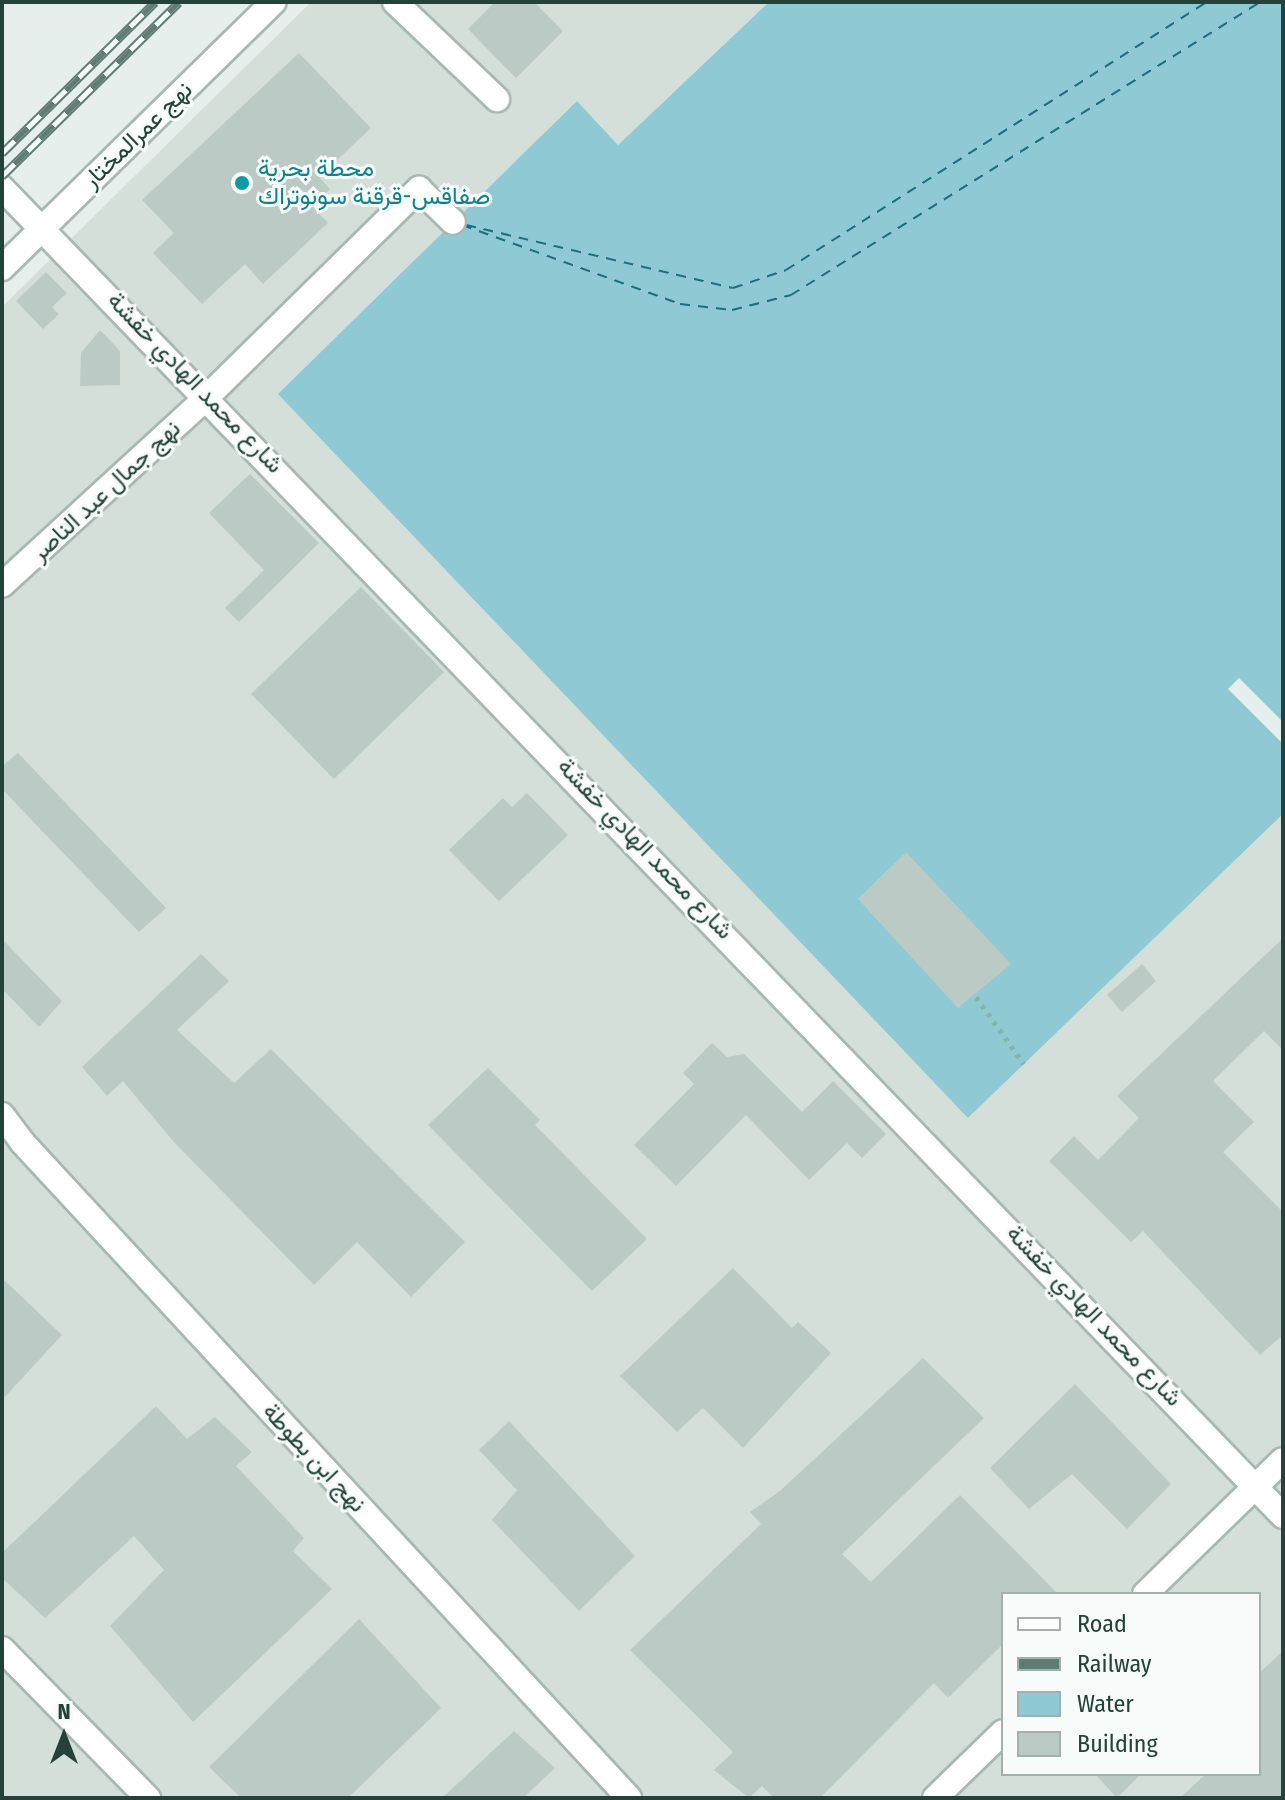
<!DOCTYPE html>
<meta charset="utf-8">
<style>
body{margin:0}
#map{position:relative;width:1285px;height:1800px;overflow:hidden;background:#e6efeb;font-family:"Fira Sans Condensed",Vazirmatn,sans-serif}
div>[style]{position:absolute}
[style*='--x']{left:calc(var(--x)*1px);top:calc(var(--y)*1px);width:calc(var(--w)*1px);rotate:calc(var(--a)*1deg)}
.built>*{inset:0;background:#d4dfda}
.water>*{inset:0;background:#8ec9d4}
.pier>*{inset:0;background:#e6efeb}
.ferry>*{height:2px;margin-top:-1px;transform-origin:0;background:repeating-linear-gradient(90deg,#1c6f80 0 10px,transparent 0 18px)}
.building>*{inset:0;background:#bbcac4}
.path>*{height:5px;margin-top:-2.5px;transform-origin:0;background:repeating-linear-gradient(90deg,#86b3a5 0 4px,transparent 0 10px)}
.roads{filter:drop-shadow(2px 0 #a8b8b2) drop-shadow(-2px 0 #a8b8b2) drop-shadow(0 2px #a8b8b2) drop-shadow(0 -2px #a8b8b2)}
.minor>*{height:24px;margin:-12px;padding:0 12px;transform-origin:12px;border-radius:12px;background:#fff}
.rail>*{height:9px;margin-top:-4.5px;transform-origin:0;background:repeating-linear-gradient(90deg,#f7fbf9 0 18px,#5f7d75 0 36px);box-sizing:border-box;border-block:2px solid #5f7d75}
.dots>*{width:22px;height:22px;translate:-50% -50%;box-sizing:border-box;border:4px solid #f7fbf9;border-radius:50%}
span{translate:-50% -50%;white-space:nowrap;text-align:center;line-height:1.15;-webkit-text-stroke:6px #f7fbf9;paint-order:stroke}
.street-label{font-size:24px;color:#24423a}
.culture-label{font-size:24px;color:#0d838f}
.left{translate:0 -50%;text-align:left}
.frame{position:absolute;inset:0;border:4px solid #24423a;pointer-events:none}
.legend{position:absolute;left:1001px;top:1592px;width:260px;height:184px;box-sizing:border-box;background:#f7fbf9;border:2px solid #a3b1ad;margin:0;padding:10px 14px;list-style:none;font-size:24px;color:#24423a}
.legend li{display:flex;align-items:center;gap:16px;height:40px}
.legend b{width:40px;border:2px solid #a3b1ad}
.north{position:absolute;left:24px;top:1696px;width:80px;height:80px;-webkit-text-stroke:6px #f7fbf9;paint-order:stroke;rotate:0deg;font-size:22px;font-weight:700;line-height:32px;text-align:center;color:#24423a}
.north::after{content:'';display:block;margin:auto;width:28px;height:36px;background:#24423a;clip-path:polygon(50% 0,100% 100%,50% 72%,0 100%)}
</style>
<div id="map">
<div class="built">
<div style="clip-path:polygon(evenodd,311px 2px,769px 2px,618px 145px,577px 101px,968px 1118px,1283px 814px,1283px 1798px,2px 1798px,2px 307px,311px 2px,1003px 1594px,1259px 1594px,1259px 1774px,1003px 1774px,1003px 1594px)"></div>
</div>
<div class="water">
<div style="clip-path:polygon(769px 2px,1283px 2px,1283px 814px,968px 1118px,278px 394px,577px 101px,618px 145px)"></div>
</div>
<div class="pier">
<div style="clip-path:polygon(1239px 678px,1283px 722px,1283px 744px,1228px 689px)"></div>
</div>
<div class="ferry">
<div style="--x:462;--y:225;--w:232;--a:19.9"></div>
<div style="--x:680;--y:304;--w:52;--a:6.6"></div>
<div style="--x:732;--y:310;--w:61;--a:-14.3"></div>
<div style="--x:791;--y:295;--w:553;--a:-31.99"></div>
<div style="--x:466;--y:225;--w:274;--a:13.3"></div>
<div style="--x:733;--y:288;--w:56;--a:-18.8"></div>
<div style="--x:786;--y:270;--w:499;--a:-32.5"></div>
</div>
<div class="building">
<div style="clip-path:polygon(495px 2px,534px 2px,563px 31px,516px 78px,468px 29px)"></div>
<div style="clip-path:polygon(299px 53px,371px 128px,319px 177px,330px 189px,312px 206px,328px 223px,263px 284px,245px 264px,202px 304px,153px 253px,174px 233px,142px 200px)"></div>
<div style="clip-path:polygon(46px 272px,67px 293px,52px 307px,59px 314px,43px 329px,16px 301px)"></div>
<div style="clip-path:polygon(100px 330px,120px 351px,120px 385px,80px 386px,81px 353px)"></div>
<div style="clip-path:polygon(250px 474px,319px 543px,239px 622px,225px 608px,264px 570px,209px 513px)"></div>
<div style="clip-path:polygon(361px 587px,444px 672px,334px 779px,251px 694px)"></div>
<div style="clip-path:polygon(18px 753px,166px 908px,139px 932px,2px 789px,2px 766px)"></div>
<div style="clip-path:polygon(527px 793px,568px 835px,499px 901px,449px 850px,503px 798px,512px 807px)"></div>
<div style="clip-path:polygon(906px 852px,1011px 964px,958px 1008px,858px 899px)"></div>
<div style="clip-path:polygon(1283px 938px,1283px 1050px,1264px 1031px,1213px 1081px,1254px 1122px,1223px 1152px,1283px 1212px,1283px 1335px,1260px 1355px,1143px 1231px,1131px 1242px,1049px 1161px,1074px 1136px,1098px 1160px,1139px 1118px,1117px 1096px)"></div>
<div style="clip-path:polygon(2px 939px,62px 1001px,39px 1027px,2px 989px)"></div>
<div style="clip-path:polygon(201px 954px,229px 981px,177px 1030px,234px 1083px,271px 1049px,465px 1242px,411px 1297px,357px 1242px,314px 1285px,173px 1141px,123px 1081px,107px 1096px,82px 1067px)"></div>
<div style="clip-path:polygon(1142px 964px,1156px 981px,1122px 1012px,1107px 995px)"></div>
<div style="clip-path:polygon(712px 1043px,727px 1057px,744px 1054px,802px 1112px,833px 1081px,886px 1134px,862px 1158px,847px 1143px,809px 1180px,746px 1115px,676px 1186px,634px 1145px,694px 1084px,683px 1073px)"></div>
<div style="clip-path:polygon(488px 1068px,540px 1120px,535px 1125px,647px 1239px,592px 1291px,428px 1125px)"></div>
<div style="clip-path:polygon(733px 1268px,792px 1328px,798px 1322px,831px 1353px,743px 1448px,703px 1408px,677px 1432px,620px 1376px)"></div>
<div style="clip-path:polygon(2px 1278px,62px 1335px,2px 1400px)"></div>
<div style="clip-path:polygon(923px 1358px,984px 1418px,842px 1554px,871px 1582px,960px 1495px,1058px 1594px,1003px 1594px,1003px 1644px,948px 1698px,934px 1683px,820px 1798px,774px 1798px,762px 1786px,749px 1798px,714px 1770px,733px 1752px,630px 1650px,761px 1524px,750px 1512px,780px 1491px)"></div>
<div style="clip-path:polygon(1075px 1384px,1171px 1484px,1127px 1529px,1072px 1474px,1029px 1509px,990px 1468px)"></div>
<div style="clip-path:polygon(156px 1406px,187px 1439px,215px 1417px,252px 1452px,236px 1466px,304px 1538px,293px 1551px,332px 1589px,193px 1722px,110px 1626px,164px 1570px,134px 1536px,45px 1618px,2px 1578px,2px 1553px)"></div>
<div style="clip-path:polygon(509px 1421px,635px 1556px,579px 1611px,492px 1520px,517px 1490px,479px 1450px)"></div>
<div style="clip-path:polygon(359px 1619px,441px 1708px,348px 1798px,241px 1798px,209px 1767px)"></div>
<div style="clip-path:polygon(1283px 1651px,1283px 1798px,1180px 1798px,1206px 1774px,1259px 1774px,1259px 1673px)"></div>
<div style="clip-path:polygon(514px 1731px,555px 1768px,523px 1798px,442px 1798px)"></div>
<div style="clip-path:polygon(1095px 1774px,1141px 1774px,1117px 1798px)"></div>
</div>
<div class="path">
<div style="--x:976;--y:997;--w:82;--a:54.4"></div>
</div>
<div class="roads">
<div class="minor">
<div style="--x:395;--y:2;--w:141;--a:43.6"></div>
<div style="--x:2;--y:188;--w:1845;--a:46.03"></div>
<div style="--x:2;--y:268;--w:380;--a:-44.4"></div>
<div style="--x:2;--y:585;--w:280;--a:-42.5"></div>
<div style="--x:208;--y:396;--w:296;--a:-44.5"></div>
<div style="--x:419;--y:189;--w:47;--a:44.1"></div>
<div style="--x:2;--y:1115;--w:34;--a:53"></div>
<div style="--x:22;--y:1142;--w:894;--a:47.22"></div>
<div style="--x:1145;--y:1594;--w:192;--a:-44.2"></div>
<div style="--x:2;--y:1649;--w:209;--a:45.6"></div>
<div style="--x:935;--y:1798;--w:95;--a:-44.1"></div>
</div>
</div>
<div class="rail">
<div style="--x:2;--y:153;--w:215;--a:-44.6"></div>
<div style="--x:2;--y:176;--w:248;--a:-44.5"></div>
</div>
<div class="dots">
<div style="left:242px;top:183px;background:#0f9aa8"></div>
</div>
<div class="street-label">
<span style="left:138px;top:135px;rotate:-44deg">نهج عمرالمختار</span>
<span style="left:195px;top:383px;rotate:46deg">شارع محمد الهادي خفشة</span>
<span style="left:106px;top:491px;rotate:-43deg">نهج جمال عبد الناصر</span>
<span style="left:645px;top:849px;rotate:46deg">شارع محمد الهادي خفشة</span>
<span style="left:1094px;top:1316px;rotate:46deg">شارع محمد الهادي خفشة</span>
<span style="left:314px;top:1458px;rotate:47deg">نهج ابن بطوطة</span>
</div>
<div class="culture-label">
<span class="left" style="left:258px;top:183px">محطة بحرية<br>صفاقس-قرقنة سونوتراك</span>
</div>
<div class="frame"></div>
<ul class="legend">
<li><b style="height:10px;background:#fff"></b>Road</li>
<li><b style="height:10px;background:#5f7d75"></b>Railway</li>
<li><b style="height:22px;background:#8ec9d4"></b>Water</li>
<li><b style="height:22px;background:#bbcac4"></b>Building</li>
</ul>
<div class="north">N</div>
</div>
